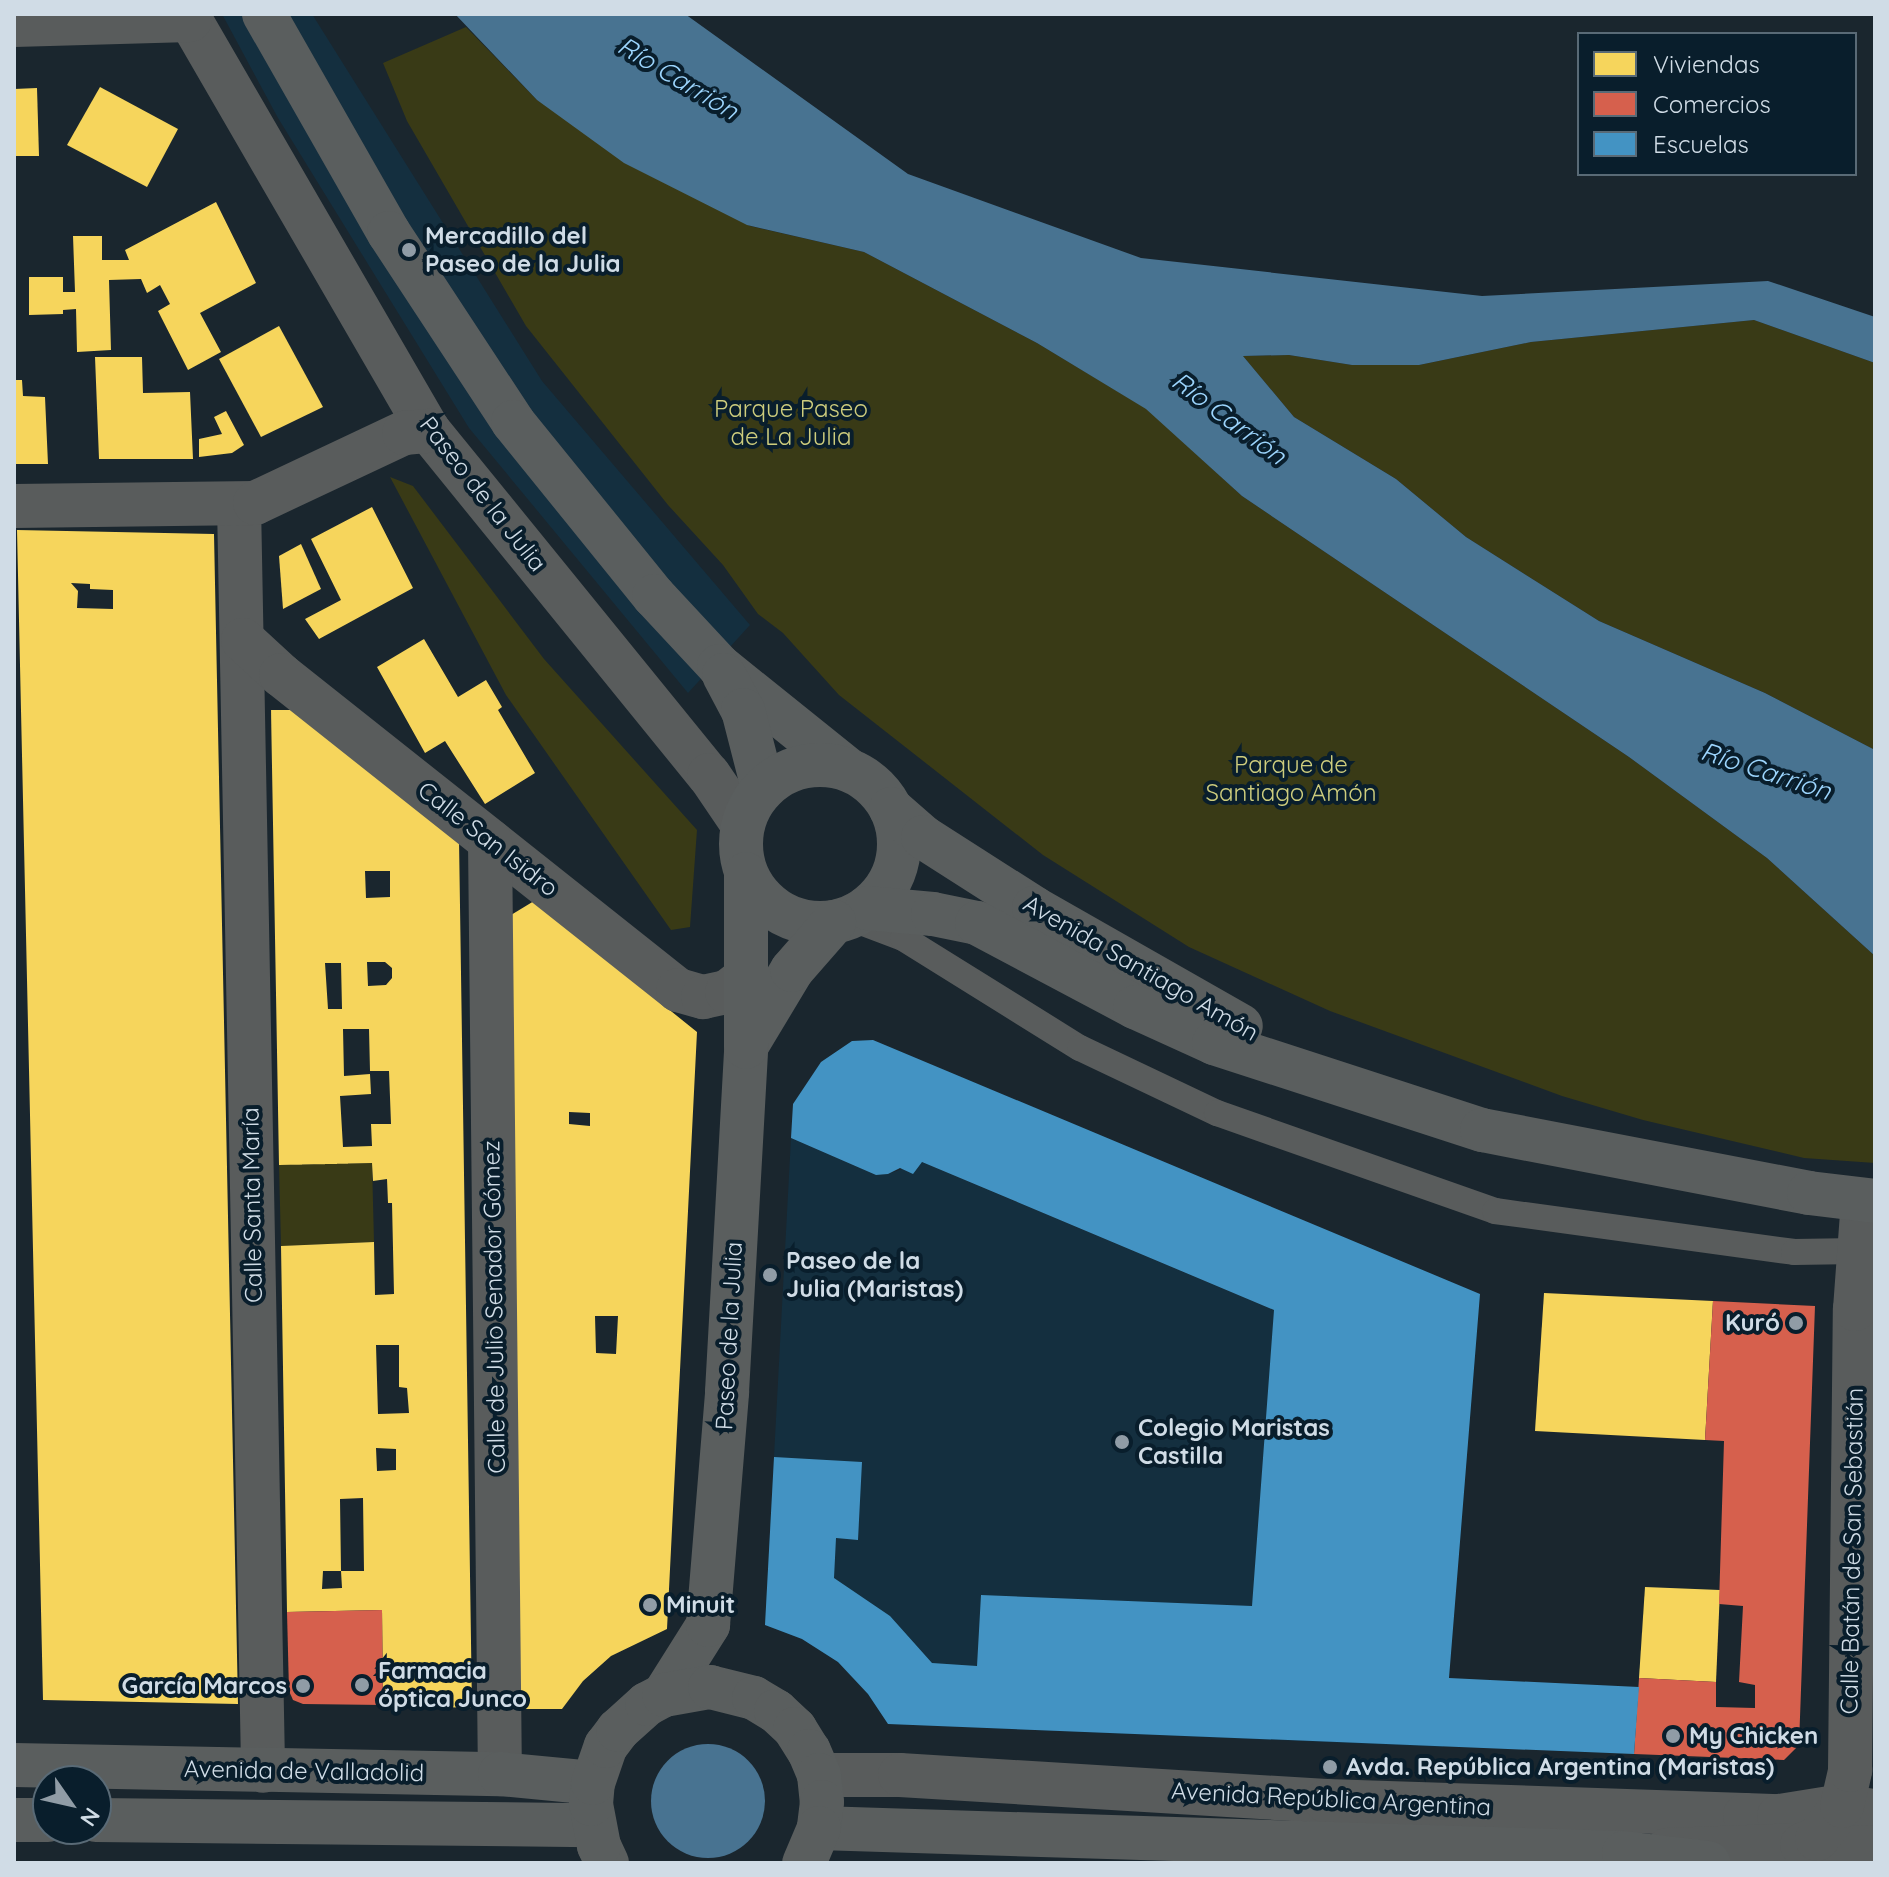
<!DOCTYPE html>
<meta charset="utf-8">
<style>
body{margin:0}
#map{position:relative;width:1889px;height:1877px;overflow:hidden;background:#1a262e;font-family:Quicksand,sans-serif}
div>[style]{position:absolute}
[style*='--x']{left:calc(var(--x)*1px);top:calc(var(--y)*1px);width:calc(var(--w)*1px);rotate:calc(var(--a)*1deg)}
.built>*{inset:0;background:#142f3f}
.green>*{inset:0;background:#393a16}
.water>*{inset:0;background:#487391}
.round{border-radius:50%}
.homes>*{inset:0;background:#f6d55c}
.shops>*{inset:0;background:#d6604d}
.schools>*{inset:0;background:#4393c3}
.lane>*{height:26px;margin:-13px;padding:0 13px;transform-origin:13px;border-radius:13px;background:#595c5c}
.street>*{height:44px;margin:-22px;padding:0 22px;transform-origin:22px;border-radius:22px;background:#595c5c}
.secondary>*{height:44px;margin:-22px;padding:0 22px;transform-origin:22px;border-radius:22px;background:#5a5e5e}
.secondary>.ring{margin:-22px;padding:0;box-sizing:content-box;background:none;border:44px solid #5a5e5e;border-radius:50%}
.dots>*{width:22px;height:22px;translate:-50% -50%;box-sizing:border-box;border:4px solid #091e2c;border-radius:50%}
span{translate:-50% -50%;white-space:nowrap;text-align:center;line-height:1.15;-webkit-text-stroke:8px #091e2c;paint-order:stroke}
.poi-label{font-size:24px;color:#d0dce6;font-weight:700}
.left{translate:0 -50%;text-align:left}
.right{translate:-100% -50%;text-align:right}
.park-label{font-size:24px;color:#cecd7d}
.street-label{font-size:24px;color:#d0dce6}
.water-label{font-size:26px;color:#9cd5fd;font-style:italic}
.frame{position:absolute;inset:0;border:16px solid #d0dce6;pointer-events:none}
.legend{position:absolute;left:1577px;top:32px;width:280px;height:144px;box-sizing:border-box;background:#091e2c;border:2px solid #596a76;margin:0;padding:10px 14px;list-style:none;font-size:24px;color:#d0dce6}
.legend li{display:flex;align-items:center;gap:16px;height:40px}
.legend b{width:40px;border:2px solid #596a76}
.north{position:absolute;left:32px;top:1765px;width:80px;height:80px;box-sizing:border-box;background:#091e2c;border:2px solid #596a76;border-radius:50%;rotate:124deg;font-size:22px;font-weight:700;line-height:32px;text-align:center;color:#d0dce6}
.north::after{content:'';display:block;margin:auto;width:28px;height:36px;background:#909ca6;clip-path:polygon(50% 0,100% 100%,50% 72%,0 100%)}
</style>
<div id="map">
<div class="built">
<div style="clip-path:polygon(222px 14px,312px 14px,542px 381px,750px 625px,688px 693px,469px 428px,278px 118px)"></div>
<div style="clip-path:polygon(791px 1138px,876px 1175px,888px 1174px,922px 1162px,1295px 1319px,1477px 1332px,1443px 1747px,888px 1724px,868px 1694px,838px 1662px,802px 1639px,765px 1625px)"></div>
</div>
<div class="green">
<div style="clip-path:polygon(466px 27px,537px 100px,750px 226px,864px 252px,1037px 343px,1147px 409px,1242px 496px,1629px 757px,1767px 858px,1875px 956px,1875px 1163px,1804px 1158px,1643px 1120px,1562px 1096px,1330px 1011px,1189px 947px,1043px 855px,839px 695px,783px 633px,758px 614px,723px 565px,668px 505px,526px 326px,407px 121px,383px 63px)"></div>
<div style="clip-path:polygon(1754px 320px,1875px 363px,1875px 750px,1765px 693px,1599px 621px,1466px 537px,1396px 479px,1294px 417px,1243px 356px,1289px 355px,1352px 365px,1419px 365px,1531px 342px)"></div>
<div style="clip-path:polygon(390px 477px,413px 486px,544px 659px,697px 830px,690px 927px,671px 930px,506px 695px)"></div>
<div style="clip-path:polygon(372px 1163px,374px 1242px,281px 1246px,279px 1165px)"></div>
</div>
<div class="water">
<div style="clip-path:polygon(455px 14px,685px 14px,908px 174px,1141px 258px,1482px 296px,1768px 281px,1875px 317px,1875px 363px,1754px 320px,1531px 342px,1419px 365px,1352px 365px,1289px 355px,1243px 356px,1294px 417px,1396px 479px,1466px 537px,1599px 621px,1765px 693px,1875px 750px,1875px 956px,1767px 858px,1629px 757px,1242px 496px,1146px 409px,1037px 343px,864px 252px,747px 225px,624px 163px,537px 100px)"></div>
<div class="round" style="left:651px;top:1744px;width:114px;height:114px"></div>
</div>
<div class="homes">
<div style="clip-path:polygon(100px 87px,178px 129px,147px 187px,67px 145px)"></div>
<div style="clip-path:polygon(37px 88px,39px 156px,14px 156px,14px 89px)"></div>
<div style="clip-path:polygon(216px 202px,256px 283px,200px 313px,221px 352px,188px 370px,158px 311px,170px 304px,160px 285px,147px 293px,141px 279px,109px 280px,111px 350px,77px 352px,76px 309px,63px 310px,63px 314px,29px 315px,29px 277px,63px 277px,63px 292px,75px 292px,73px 236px,102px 236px,102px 260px,129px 260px,125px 250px)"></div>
<div style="clip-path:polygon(279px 326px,323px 407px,261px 437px,219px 359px)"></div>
<div style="clip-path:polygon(95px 357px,142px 357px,143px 393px,190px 392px,193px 459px,99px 459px)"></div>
<div style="clip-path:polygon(14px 380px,22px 380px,23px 396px,45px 397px,48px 464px,14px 464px)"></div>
<div style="clip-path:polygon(226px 411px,244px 445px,232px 453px,199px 457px,199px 439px,222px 434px,214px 417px)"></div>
<div style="clip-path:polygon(372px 507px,413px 588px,319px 639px,305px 619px,341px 600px,311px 539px)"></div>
<div style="clip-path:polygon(evenodd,17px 530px,214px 534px,238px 1704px,43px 1700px,17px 530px,71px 583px,90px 584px,90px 589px,113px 590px,113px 609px,77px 608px,78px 591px,71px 583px)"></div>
<div style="clip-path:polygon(301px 544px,321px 589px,283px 609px,279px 556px)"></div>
<div style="clip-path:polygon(424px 639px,458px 697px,486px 680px,502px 707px,498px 710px,535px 773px,485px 804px,445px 741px,425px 753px,377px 667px)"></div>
<div style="clip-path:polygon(evenodd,271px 710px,296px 710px,459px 839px,472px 1708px,383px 1705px,382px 1610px,287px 1612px,281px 1246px,374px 1242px,375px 1295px,394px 1294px,392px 1203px,388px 1203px,387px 1179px,373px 1181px,372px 1163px,279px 1165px,271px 710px,365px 871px,390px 871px,390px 897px,366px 898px,365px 871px,271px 710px,367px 962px,385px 962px,392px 968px,392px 978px,386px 985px,368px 986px,367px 962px,271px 710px,325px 963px,341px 963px,342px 1009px,328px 1009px,325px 963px,271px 710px,343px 1029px,369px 1029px,370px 1071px,389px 1071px,391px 1124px,371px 1124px,372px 1146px,343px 1147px,340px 1096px,371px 1094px,370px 1074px,344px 1076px,343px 1029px,271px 710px,376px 1345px,399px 1345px,399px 1387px,407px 1388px,409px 1413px,378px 1414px,376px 1345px,271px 710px,376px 1448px,396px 1449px,396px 1470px,377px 1471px,376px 1448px,271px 710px,363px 1498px,364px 1571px,341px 1571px,340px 1499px,363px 1498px,271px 710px,323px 1571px,341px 1571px,342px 1588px,322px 1589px,323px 1571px)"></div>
<div style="clip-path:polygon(evenodd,534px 901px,697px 1032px,667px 1629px,611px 1656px,583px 1681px,562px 1709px,519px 1709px,511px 915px,534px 901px,569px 1112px,590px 1113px,590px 1126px,569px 1124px,569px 1112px,534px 901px,595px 1316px,618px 1316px,616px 1354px,596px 1353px,595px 1316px)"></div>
<div style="clip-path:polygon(1544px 1293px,1713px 1301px,1705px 1440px,1535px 1431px)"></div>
<div style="clip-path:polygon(1645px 1587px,1720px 1590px,1716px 1682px,1639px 1678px)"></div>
</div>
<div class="shops">
<div style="clip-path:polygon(1713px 1301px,1815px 1306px,1799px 1745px,1784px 1760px,1634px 1754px,1639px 1678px,1716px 1682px,1716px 1707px,1755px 1708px,1755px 1685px,1739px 1682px,1743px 1606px,1719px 1604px,1724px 1441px,1705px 1440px)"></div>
<div style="clip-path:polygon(382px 1610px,383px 1705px,303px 1704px,293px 1700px,289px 1691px,287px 1612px)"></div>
</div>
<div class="schools">
<div style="clip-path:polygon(873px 1040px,1480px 1294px,1449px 1678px,1639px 1687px,1634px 1754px,888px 1724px,868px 1694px,838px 1662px,802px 1639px,765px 1625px,774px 1457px,862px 1462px,858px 1540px,836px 1538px,834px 1578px,890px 1616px,932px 1663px,977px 1666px,981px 1595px,1252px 1606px,1274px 1310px,922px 1162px,913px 1174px,900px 1168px,888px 1174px,876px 1175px,791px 1138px,793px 1104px,821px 1062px,852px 1041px)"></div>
</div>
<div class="lane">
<div style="--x:853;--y:919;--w:53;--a:20.8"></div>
<div style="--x:903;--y:938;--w:208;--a:31.9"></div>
<div style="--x:1080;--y:1048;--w:152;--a:25.4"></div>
<div style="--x:1217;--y:1113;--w:295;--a:19.4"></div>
<div style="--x:1495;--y:1211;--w:302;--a:7.8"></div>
<div style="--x:1794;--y:1252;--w:63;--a:-0.9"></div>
</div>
<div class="street">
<div style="--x:187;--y:14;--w:482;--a:59.9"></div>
<div style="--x:429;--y:431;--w:444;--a:50.9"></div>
<div style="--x:709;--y:775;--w:60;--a:55.8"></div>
<div style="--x:14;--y:25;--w:176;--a:-1.6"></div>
<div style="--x:239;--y:504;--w:1267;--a:88.91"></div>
<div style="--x:14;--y:506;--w:241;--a:-0.7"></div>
<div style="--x:255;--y:503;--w:165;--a:-25.2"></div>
<div style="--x:404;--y:433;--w:25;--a:-5"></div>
<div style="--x:243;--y:640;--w:52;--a:42.6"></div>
<div style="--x:281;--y:675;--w:507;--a:38.43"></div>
<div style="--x:678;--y:990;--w:26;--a:16"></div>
<div style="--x:703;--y:997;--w:25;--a:-12"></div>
<div style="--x:727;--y:992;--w:24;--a:-38"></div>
<div style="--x:490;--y:841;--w:933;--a:89.39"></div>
<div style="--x:819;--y:1775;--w:81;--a:0"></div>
<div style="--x:900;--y:1775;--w:427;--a:3.5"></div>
<div style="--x:1326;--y:1801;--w:419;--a:1.9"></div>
<div style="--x:1745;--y:1815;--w:34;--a:2"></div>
<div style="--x:1779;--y:1816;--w:64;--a:-9"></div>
<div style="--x:1842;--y:1806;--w:33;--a:9"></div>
<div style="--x:1802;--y:1845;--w:73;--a:2.4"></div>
<div style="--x:1667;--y:1850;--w:135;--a:-2.1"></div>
<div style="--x:1802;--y:1845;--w:16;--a:-22"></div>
<div style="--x:1817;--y:1839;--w:41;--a:-52.9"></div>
<div style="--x:1842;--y:1806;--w:37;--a:-77"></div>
<div style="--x:1850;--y:1770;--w:461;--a:-89.4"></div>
<div style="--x:1855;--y:1309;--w:109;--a:-85.8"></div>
</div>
<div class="secondary">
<div style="--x:264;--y:14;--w:252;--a:60.3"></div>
<div style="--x:389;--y:233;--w:226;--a:56.7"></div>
<div style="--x:513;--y:422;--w:224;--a:51"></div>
<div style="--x:654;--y:596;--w:96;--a:47.1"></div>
<div style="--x:719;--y:666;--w:164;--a:38.8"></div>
<div style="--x:724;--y:675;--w:40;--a:62"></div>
<div style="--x:743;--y:710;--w:81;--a:75.6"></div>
<div class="ring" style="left:741px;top:765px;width:114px;height:114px"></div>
<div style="--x:891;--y:809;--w:43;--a:41.2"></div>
<div style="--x:923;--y:837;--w:132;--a:32.6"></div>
<div style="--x:1034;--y:908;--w:238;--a:29.7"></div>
<div style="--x:867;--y:908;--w:66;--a:5.2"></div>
<div style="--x:933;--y:914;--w:45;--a:11.6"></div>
<div style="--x:977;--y:923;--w:179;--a:28"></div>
<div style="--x:1135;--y:1007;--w:87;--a:24.5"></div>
<div style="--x:1214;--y:1043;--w:282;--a:18"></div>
<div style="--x:1482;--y:1130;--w:333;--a:10.9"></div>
<div style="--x:1809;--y:1193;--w:66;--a:6.9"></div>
<div style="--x:747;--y:1045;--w:87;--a:-59"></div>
<div style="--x:792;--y:970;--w:64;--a:-48.8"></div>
<div style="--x:664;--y:1695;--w:83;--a:-57.8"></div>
<div style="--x:708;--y:1625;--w:234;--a:-85.3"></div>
<div style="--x:727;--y:1392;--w:346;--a:-86.8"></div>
<div style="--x:746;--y:1047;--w:173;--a:-90"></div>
<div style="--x:14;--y:1765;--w:486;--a:1.1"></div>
<div style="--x:500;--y:1774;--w:93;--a:5.5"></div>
<div style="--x:14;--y:1820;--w:34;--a:0"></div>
<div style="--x:96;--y:1820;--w:497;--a:0.6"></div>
<div style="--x:819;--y:1828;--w:805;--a:1.78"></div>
<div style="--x:1624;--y:1853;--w:85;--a:6.8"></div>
<div style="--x:607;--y:1863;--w:19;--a:-115"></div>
<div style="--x:599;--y:1846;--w:43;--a:-100.8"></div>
<div style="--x:591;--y:1804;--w:21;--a:-85"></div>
<div style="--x:593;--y:1783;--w:39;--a:-71"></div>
<div style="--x:606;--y:1746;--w:20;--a:-53"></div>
<div style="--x:618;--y:1730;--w:39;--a:-42"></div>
<div style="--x:647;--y:1704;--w:19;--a:-28"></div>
<div style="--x:664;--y:1695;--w:47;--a:-9.9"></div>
<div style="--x:710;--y:1687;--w:45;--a:14"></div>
<div style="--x:754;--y:1698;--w:26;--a:31"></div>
<div style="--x:776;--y:1711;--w:26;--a:43"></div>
<div style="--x:795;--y:1729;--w:26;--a:58"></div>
<div style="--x:809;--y:1751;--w:26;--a:67"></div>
<div style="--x:819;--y:1775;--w:27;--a:84"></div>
<div style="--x:822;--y:1802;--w:26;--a:97"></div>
<div style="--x:819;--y:1828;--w:38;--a:113"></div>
</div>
<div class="dots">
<div style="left:409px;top:250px;background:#909ca6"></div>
<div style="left:770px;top:1275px;background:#909ca6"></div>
<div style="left:1796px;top:1323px;background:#909ca6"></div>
<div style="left:1122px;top:1442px;background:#909ca6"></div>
<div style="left:650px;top:1605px;background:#909ca6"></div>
<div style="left:362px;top:1685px;background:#909ca6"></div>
<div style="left:303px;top:1686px;background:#909ca6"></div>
<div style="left:1673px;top:1736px;background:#909ca6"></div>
<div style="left:1330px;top:1767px;background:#909ca6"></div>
</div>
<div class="poi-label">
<span class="left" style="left:425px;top:250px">Mercadillo del<br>Paseo de la Julia</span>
<span class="left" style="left:786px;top:1275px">Paseo de la<br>Julia (Maristas)</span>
<span class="right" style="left:1780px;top:1323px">Kuró</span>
<span class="left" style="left:1138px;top:1442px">Colegio Maristas<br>Castilla</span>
<span class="left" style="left:666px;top:1605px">Minuit</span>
<span class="left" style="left:378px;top:1685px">Farmacia<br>óptica Junco</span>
<span class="right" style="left:287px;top:1686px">García Marcos</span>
<span class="left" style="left:1689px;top:1736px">My Chicken</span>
<span class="left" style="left:1346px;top:1767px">Avda. República Argentina (Maristas)</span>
</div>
<div class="park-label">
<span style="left:791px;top:423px">Parque Paseo<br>de La Julia</span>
<span style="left:1291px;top:779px">Parque de<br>Santiago Amón</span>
</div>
<div class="street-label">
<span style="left:483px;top:494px;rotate:52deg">Paseo de la Julia</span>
<span style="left:488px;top:839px;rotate:38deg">Calle San Isidro</span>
<span style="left:1141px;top:968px;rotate:30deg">Avenida Santiago Amón</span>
<span style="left:252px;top:1205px;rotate:-91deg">Calle Santa María</span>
<span style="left:494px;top:1307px;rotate:-91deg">Calle de Julio Senador Gómez</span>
<span style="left:729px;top:1336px;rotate:-87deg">Paseo de la Julia</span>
<span style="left:1852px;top:1551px;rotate:-89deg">Calle Batán de San Sebastián</span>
<span style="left:304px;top:1771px;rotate:1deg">Avenida de Valladolid</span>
<span style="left:1331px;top:1799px;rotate:3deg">Avenida República Argentina</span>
</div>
<div class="water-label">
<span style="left:678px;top:78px;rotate:31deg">Río Carrión</span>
<span style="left:1229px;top:418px;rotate:37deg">Río Carrión</span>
<span style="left:1766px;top:771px;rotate:18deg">Río Carrión</span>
</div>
<div class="frame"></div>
<ul class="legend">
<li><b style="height:22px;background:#f6d55c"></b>Viviendas</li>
<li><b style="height:22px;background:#d6604d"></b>Comercios</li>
<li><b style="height:22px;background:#4393c3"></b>Escuelas</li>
</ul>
<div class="north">N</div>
</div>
